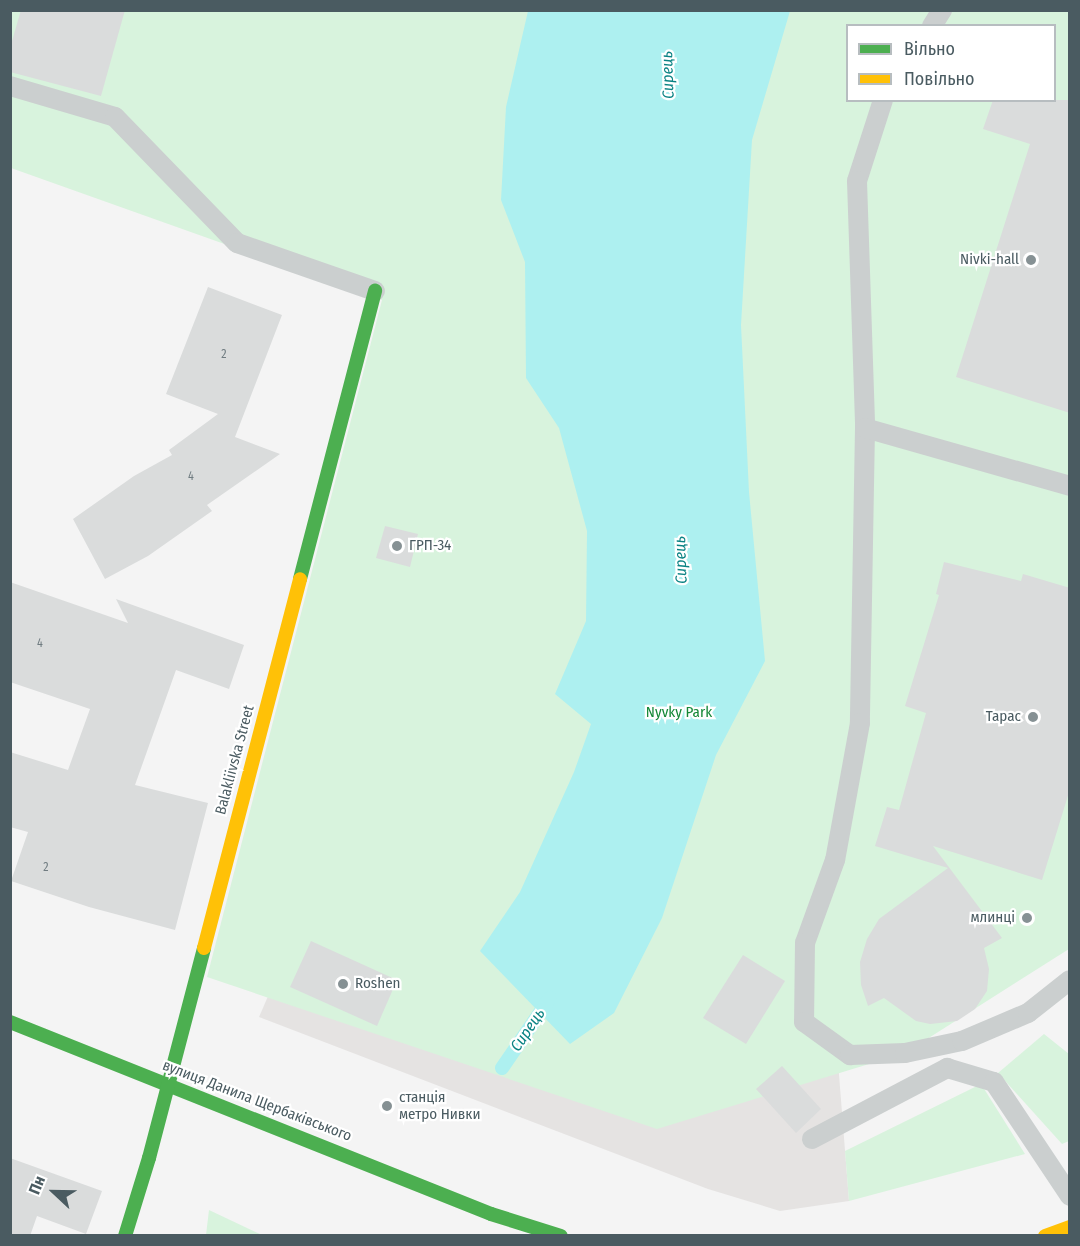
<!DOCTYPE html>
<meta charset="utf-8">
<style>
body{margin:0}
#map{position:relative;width:1080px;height:1246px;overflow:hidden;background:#f4f4f4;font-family:"Fira Sans Condensed",sans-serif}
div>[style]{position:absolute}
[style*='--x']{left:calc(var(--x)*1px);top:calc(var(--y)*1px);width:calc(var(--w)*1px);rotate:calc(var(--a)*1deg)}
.commercial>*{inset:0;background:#e5e3e2}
.green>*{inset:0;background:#d8f3dd}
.water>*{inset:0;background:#adf0f0}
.stream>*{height:14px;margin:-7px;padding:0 7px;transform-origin:7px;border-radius:7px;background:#adf0f0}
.building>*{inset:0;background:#dadcdc}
.lane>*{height:20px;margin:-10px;padding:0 10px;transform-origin:10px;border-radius:10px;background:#cbcfcf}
.fast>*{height:14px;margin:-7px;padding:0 7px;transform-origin:7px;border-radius:7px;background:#4caf50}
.slow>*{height:14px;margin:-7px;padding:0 7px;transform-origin:7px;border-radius:7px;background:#ffc107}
.dots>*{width:16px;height:16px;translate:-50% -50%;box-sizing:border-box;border:3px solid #fff;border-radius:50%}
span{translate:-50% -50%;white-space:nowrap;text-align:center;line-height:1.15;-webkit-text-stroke:4.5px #fff;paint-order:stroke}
.number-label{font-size:12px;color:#707c81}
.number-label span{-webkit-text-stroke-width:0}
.poi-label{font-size:15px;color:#4a5b61}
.right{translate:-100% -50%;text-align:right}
.left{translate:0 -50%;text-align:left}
.park-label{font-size:15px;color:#158837}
.street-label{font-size:15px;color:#4a5b61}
.water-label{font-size:16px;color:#0b8384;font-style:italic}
.frame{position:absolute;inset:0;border:12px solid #4a5b61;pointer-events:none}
.legend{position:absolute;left:846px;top:24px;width:210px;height:78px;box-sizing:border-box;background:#fff;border:2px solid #b7bdc0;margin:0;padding:8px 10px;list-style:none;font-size:18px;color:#4a5b61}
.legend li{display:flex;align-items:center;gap:12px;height:30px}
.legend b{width:30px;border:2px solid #b7bdc0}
.north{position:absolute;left:24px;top:1162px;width:60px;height:60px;-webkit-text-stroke:4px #fff;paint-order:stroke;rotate:292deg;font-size:16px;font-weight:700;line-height:24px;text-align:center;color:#4a5b61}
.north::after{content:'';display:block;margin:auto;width:21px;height:27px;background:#4a5b61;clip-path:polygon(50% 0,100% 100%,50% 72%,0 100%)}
</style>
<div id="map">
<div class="commercial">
<div style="clip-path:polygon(289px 948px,838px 1062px,849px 1201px,780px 1211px,708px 1189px,259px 1017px)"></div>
</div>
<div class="green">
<div style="clip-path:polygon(evenodd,11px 11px,1069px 11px,1069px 949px,905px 1053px,657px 1129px,207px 977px,382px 300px,11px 168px,11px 11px,848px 26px,1054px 26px,1054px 100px,848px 100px,848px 26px)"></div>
<div style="clip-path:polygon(1044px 1034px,1069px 1054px,1069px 1141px,1062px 1144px,998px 1073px)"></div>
<div style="clip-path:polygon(981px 1084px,1025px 1154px,849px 1201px,845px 1151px)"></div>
<div style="clip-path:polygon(209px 1210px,262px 1235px,206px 1235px)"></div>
</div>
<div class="water">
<div style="clip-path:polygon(528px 11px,790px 11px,752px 140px,741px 325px,749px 492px,765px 661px,716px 755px,662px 918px,614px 1013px,570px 1044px,480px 951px,520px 892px,574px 772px,591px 724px,555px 694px,586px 621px,587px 531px,559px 428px,526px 378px,525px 262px,501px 200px,506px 107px)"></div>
</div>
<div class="stream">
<div style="--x:502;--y:1068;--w:85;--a:-55.6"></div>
</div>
<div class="building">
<div style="clip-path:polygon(21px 10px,125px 10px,101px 96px,10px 72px,10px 48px)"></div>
<div style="clip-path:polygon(993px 100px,1070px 100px,1070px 413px,956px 377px,1030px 144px,983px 129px)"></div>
<div style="clip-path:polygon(208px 287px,282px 315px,235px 437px,280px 454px,207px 505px,212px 511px,148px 556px,105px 579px,73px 519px,134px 476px,172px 455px,169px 450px,218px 414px,166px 394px)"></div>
<div style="clip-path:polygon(385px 526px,418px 534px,410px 567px,376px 558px)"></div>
<div style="clip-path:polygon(944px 562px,1021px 581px,1023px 574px,1070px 588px,1070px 789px,1042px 880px,933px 846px,1002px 938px,984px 948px,989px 969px,987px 991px,975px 1009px,957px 1021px,930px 1024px,916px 1021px,884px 998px,868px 1006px,861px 985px,860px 962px,867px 939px,879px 919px,948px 868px,875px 846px,887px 807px,899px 810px,926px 713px,905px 706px,939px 595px,936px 594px)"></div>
<div style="clip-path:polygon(10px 582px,128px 623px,116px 599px,244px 645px,229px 689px,176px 670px,135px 785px,208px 803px,175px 930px,89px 907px,11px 881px,28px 832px,10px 827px,10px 752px,68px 770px,90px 709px,10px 682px)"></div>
<div style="clip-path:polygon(311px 941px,397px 980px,377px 1026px,290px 987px)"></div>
<div style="clip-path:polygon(743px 955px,785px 981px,746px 1044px,703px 1018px)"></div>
<div style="clip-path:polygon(782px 1066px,821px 1109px,796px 1133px,756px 1089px)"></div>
<div style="clip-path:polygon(10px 1158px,102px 1191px,86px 1234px,37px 1216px,30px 1236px,10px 1236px)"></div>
</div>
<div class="lane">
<div style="--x:932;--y:26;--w:19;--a:-58"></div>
<div style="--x:10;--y:86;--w:109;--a:16.4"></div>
<div style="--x:115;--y:117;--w:175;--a:45.9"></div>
<div style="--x:237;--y:243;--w:146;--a:19.2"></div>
<div style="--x:883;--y:100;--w:85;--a:107.8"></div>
<div style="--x:857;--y:181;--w:247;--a:88.1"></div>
<div style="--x:865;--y:428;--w:295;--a:91"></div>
<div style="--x:860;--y:723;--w:139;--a:100.3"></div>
<div style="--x:835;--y:860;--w:88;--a:109.9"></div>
<div style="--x:805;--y:943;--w:79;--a:90.7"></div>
<div style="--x:804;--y:1022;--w:57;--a:35.7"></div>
<div style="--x:850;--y:1055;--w:55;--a:-2.1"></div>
<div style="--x:905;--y:1053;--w:58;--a:-11.9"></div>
<div style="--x:962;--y:1041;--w:72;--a:-23"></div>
<div style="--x:1028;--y:1013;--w:53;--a:-38.2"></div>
<div style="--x:865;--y:428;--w:213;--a:15.8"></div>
<div style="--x:812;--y:1139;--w:153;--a:-27.7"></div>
<div style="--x:947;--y:1068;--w:49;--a:16.6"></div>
<div style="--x:994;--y:1082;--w:137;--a:56.3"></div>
</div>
<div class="fast">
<div style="--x:300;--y:579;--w:298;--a:-75.4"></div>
<div style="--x:10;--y:1022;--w:518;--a:21.76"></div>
<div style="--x:491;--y:1214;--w:73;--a:17.4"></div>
<div style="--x:125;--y:1236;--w:82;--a:-72.9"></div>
<div style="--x:149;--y:1158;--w:217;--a:-75.3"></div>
</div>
<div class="slow">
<div style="--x:204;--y:948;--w:381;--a:-75.4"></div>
<div style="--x:1045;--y:1236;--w:27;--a:-20"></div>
</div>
<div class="dots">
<div style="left:1031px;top:260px;background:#869194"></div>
<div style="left:397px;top:546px;background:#869194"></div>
<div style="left:1033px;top:717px;background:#869194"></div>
<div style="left:1027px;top:918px;background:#869194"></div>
<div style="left:343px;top:984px;background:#869194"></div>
<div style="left:387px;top:1106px;background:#869194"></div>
</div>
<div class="number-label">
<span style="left:224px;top:355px">2</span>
<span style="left:191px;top:477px">4</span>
<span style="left:40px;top:644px">4</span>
<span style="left:46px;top:868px">2</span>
</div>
<div class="poi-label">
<span class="right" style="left:1019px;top:260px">Nivki-hall</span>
<span class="left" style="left:409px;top:546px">ГРП-34</span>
<span class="right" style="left:1021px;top:717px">Тарас</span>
<span class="right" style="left:1015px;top:918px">млинці</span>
<span class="left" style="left:355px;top:984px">Roshen</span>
<span class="left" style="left:399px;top:1106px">станція<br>метро Нивки</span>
</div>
<div class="park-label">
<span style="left:679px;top:713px">Nyvky Park</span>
</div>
<div class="street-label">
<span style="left:235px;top:760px;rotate:-75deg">Balakliivska Street</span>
<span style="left:257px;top:1101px;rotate:21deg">вулиця Данила Щербаківського</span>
</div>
<div class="water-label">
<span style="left:668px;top:75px;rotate:-92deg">Сирець</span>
<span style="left:681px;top:560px;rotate:-92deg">Сирець</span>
<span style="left:528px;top:1030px;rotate:-56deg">Сирець</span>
</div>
<div class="frame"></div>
<ul class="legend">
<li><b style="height:8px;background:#4caf50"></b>Вільно</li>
<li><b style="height:8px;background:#ffc107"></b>Повільно</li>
</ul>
<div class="north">Пн</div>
</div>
